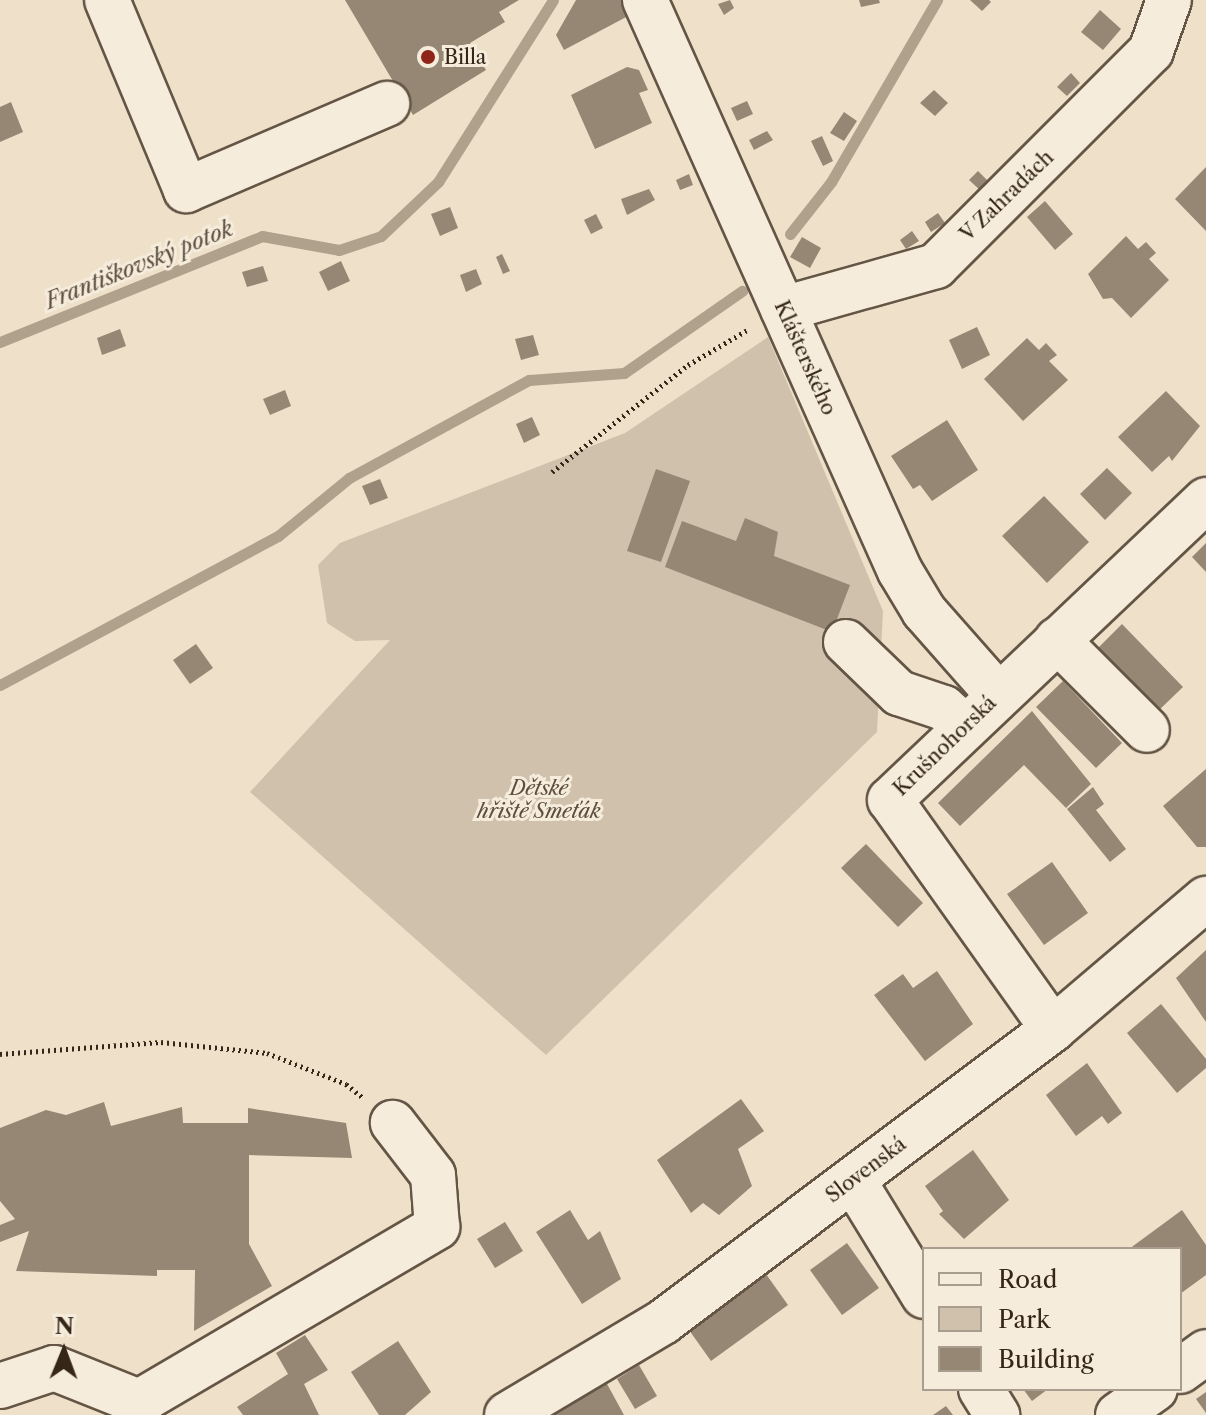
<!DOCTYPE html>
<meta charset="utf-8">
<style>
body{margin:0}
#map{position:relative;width:1206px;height:1415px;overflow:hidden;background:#efe1c9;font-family:"Libre Caslon Text",serif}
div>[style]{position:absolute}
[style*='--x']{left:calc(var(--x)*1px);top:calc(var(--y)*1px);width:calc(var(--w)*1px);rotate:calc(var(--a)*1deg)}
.green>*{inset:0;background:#cfc1ab}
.stream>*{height:11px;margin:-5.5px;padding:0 5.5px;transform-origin:5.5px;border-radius:5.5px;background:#b0a18d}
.building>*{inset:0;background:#968775}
.path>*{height:5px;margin-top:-2.5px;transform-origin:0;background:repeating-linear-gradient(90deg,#352619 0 2px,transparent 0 6px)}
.roads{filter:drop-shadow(2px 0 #645545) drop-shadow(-2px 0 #645545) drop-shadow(0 2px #645545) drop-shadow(0 -2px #645545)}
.minor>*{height:44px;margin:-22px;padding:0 22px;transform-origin:22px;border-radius:22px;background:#f5ecdc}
.dots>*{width:22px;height:22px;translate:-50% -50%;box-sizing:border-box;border:4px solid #f5ecdc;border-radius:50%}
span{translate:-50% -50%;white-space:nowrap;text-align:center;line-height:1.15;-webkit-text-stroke:6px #f5ecdc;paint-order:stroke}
.poi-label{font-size:20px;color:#352619}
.left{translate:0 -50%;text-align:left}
.street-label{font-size:20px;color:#352619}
.park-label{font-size:20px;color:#5c4d3e;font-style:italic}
.water-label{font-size:22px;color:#605142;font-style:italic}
.legend{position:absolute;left:922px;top:1247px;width:260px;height:144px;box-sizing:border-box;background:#f5ecdc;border:2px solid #a89d8e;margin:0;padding:10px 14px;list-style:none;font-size:24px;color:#352619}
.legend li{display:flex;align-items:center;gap:16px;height:40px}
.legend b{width:40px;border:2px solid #a89d8e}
.north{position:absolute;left:24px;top:1311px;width:80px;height:80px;-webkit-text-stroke:6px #f5ecdc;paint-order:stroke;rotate:1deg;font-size:22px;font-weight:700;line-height:32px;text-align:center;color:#352619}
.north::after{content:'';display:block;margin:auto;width:28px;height:36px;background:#352619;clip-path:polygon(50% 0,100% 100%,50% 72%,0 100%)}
</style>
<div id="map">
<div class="green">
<div style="clip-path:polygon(768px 337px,883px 611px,877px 732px,546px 1055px,250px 792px,390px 640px,355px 641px,327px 623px,318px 565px,340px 543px,625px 433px)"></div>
</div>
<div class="stream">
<div style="--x:790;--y:234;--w:66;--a:-51.7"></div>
<div style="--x:831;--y:182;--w:211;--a:-59.8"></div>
<div style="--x:0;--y:342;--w:283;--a:-22"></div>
<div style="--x:262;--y:236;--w:78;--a:10.3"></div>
<div style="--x:339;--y:250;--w:44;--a:-18.4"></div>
<div style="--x:381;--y:236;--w:79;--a:-43.5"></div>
<div style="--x:438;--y:182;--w:215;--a:-57.7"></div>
<div style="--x:0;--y:685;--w:315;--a:-28.2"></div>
<div style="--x:278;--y:536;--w:92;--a:-39.2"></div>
<div style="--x:349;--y:478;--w:205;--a:-28.6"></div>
<div style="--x:529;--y:380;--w:95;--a:-4.2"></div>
<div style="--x:624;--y:373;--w:144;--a:-34.8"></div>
</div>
<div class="building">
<div style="clip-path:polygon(345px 0,519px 0,499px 12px,505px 22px,470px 43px,486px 70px,413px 115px)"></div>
<div style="clip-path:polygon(576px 0,623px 0,630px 15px,564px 50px,556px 35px)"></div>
<div style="clip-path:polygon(730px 0,734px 8px,724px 15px,718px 4px)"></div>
<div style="clip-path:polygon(859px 0,879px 0,880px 3px,861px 7px)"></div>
<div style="clip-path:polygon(970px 0,989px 0,991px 2px,982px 11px)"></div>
<div style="clip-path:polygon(1100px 10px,1121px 29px,1103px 50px,1081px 32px)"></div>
<div style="clip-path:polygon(627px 67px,639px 70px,648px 90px,639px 93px,652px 123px,595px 149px,571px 95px)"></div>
<div style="clip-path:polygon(1071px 73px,1080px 83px,1067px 96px,1057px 87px)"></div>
<div style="clip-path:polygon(934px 90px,948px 103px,935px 116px,920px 103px)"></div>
<div style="clip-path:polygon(747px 101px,753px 114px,737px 121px,731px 108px)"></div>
<div style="clip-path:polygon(11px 102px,23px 132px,0 142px,0 107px)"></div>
<div style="clip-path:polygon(844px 112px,857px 121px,844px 141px,830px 133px)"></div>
<div style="clip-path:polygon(767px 131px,773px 140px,754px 150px,749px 140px)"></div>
<div style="clip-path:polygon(822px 136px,833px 161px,823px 166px,811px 141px)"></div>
<div style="clip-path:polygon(1206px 167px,1206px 231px,1175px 199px)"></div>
<div style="clip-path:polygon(978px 171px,990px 183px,982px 192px,969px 180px)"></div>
<div style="clip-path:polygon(689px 174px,693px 185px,680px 190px,676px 180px)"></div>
<div style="clip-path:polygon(649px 189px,655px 200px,627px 215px,621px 199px)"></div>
<div style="clip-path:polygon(1045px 201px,1073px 234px,1055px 250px,1027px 217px)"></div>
<div style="clip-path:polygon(450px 207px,458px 228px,440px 236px,431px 214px)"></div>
<div style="clip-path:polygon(938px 213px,945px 223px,931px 232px,925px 222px)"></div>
<div style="clip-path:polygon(596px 214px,603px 228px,591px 234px,584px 220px)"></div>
<div style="clip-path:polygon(912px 231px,919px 241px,906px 249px,900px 240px)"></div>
<div style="clip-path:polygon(1126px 236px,1138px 249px,1146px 242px,1156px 253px,1149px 259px,1169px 280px,1131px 318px,1112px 298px,1103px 299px,1088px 274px)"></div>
<div style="clip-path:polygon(802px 237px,821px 248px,810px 268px,790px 257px)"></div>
<div style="clip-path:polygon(502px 254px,510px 271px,503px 274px,496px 257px)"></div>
<div style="clip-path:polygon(341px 261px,350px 281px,328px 291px,319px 272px)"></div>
<div style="clip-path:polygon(263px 266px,268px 281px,247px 287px,242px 272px)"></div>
<div style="clip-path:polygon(476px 269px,482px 284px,466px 292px,460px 275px)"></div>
<div style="clip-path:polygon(977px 327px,990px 355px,962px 369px,949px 340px)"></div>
<div style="clip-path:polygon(120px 329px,126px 346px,102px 355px,97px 338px)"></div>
<div style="clip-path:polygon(533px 335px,539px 355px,521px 360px,515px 339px)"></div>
<div style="clip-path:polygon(1027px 338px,1039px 350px,1046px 343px,1057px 355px,1049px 361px,1068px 380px,1023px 421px,984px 379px)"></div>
<div style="clip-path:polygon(285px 390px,291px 406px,270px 415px,263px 399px)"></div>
<div style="clip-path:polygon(1166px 391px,1200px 426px,1172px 461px,1169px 456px,1152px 472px,1118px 437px)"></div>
<div style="clip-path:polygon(532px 417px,540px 435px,524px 443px,516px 424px)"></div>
<div style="clip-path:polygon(947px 420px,978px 470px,932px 501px,920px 485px,913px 489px,891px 456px)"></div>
<div style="clip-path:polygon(1107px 468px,1132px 493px,1105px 520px,1080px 494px)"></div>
<div style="clip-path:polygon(656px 469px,690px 481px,661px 562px,627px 551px)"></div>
<div style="clip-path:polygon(380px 479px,388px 498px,370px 505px,362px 486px)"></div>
<div style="clip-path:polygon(1044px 496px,1089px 542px,1047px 583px,1002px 536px)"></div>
<div style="clip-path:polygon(745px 518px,778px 532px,774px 556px,850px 585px,832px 632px,665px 567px,682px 521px,736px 541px)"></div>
<div style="clip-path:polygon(1206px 543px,1206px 572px,1192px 557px)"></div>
<div style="clip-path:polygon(1122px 624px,1183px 687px,1156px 713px,1095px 651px)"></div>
<div style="clip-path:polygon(196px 644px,213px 668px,190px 684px,173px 660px)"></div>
<div style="clip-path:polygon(1063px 681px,1122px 743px,1096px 768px,1036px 707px)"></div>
<div style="clip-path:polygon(1032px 711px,1091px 784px,1066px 808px,1024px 765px,960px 826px,938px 803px)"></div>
<div style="clip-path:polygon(1206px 769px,1206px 847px,1197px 847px,1163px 806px)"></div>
<div style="clip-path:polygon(1093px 787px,1104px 804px,1096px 810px,1126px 849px,1110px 862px,1067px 809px)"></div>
<div style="clip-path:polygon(866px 844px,923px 903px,898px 927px,841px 868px)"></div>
<div style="clip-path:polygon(1052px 862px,1088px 913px,1044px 945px,1007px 894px)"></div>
<div style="clip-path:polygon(1206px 950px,1206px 1022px,1176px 978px)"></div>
<div style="clip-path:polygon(937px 971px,973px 1024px,925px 1061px,874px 995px,903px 974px,913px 988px)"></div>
<div style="clip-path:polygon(1161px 1004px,1206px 1059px,1206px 1068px,1177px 1093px,1127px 1033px)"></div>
<div style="clip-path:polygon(1087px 1063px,1122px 1113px,1108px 1124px,1102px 1116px,1076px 1136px,1046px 1095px)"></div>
<div style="clip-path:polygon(741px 1099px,764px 1131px,738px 1149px,752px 1186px,719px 1215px,703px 1203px,691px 1213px,657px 1160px)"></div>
<div style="clip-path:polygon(104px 1102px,111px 1126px,182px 1107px,183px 1123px,248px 1123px,248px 1108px,346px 1123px,352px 1158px,249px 1155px,249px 1244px,272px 1286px,194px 1331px,195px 1270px,157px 1270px,157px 1276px,16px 1271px,29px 1231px,0 1242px,0 1225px,15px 1219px,0 1201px,0 1128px,46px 1110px,66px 1115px)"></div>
<div style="clip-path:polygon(973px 1150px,1009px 1200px,964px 1239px,939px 1214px,943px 1211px,925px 1186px)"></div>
<div style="clip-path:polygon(570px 1210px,588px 1240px,600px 1231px,621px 1279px,582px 1304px,536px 1232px)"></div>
<div style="clip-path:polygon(1182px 1210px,1206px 1245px,1206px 1275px,1180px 1294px,1180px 1249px,1129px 1249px)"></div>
<div style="clip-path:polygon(505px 1222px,523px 1251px,495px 1268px,477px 1239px)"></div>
<div style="clip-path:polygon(847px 1243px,879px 1288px,842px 1315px,810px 1270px)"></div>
<div style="clip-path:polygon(766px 1274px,788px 1305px,711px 1361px,689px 1330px)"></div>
<div style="clip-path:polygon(305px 1335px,328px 1370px,304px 1384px,319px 1415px,243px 1415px,237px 1407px,288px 1374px,276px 1353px)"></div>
<div style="clip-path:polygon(398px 1341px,431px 1392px,405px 1415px,379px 1415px,351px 1372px)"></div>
<div style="clip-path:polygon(639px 1365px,657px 1396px,635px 1409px,617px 1379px)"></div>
<div style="clip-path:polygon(606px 1382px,624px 1415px,551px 1415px,587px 1394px)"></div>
<div style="clip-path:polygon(1023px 1389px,1048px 1389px,1032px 1401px)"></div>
<div style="clip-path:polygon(1206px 1392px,1206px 1413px,1196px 1399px)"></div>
<div style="clip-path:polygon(946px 1406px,953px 1415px,933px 1415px)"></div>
</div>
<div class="path">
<div style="--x:552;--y:472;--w:173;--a:-38.2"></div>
<div style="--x:688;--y:365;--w:71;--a:-30.5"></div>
<div style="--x:0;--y:1054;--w:161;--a:-4.3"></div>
<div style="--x:161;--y:1042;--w:107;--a:5.9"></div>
<div style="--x:267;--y:1053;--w:85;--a:21.4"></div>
<div style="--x:346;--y:1084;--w:22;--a:39"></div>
</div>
<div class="roads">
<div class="minor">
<div style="--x:107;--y:0;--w:206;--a:67.4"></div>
<div style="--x:186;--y:190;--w:219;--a:-23.2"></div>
<div style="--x:645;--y:0;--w:625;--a:65.94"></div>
<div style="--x:900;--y:571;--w:47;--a:59"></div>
<div style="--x:924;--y:611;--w:112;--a:48.6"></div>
<div style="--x:783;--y:309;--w:159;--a:-15.7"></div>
<div style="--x:936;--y:266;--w:304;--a:-45"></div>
<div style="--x:1151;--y:51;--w:54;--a:-70.6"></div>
<div style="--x:1057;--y:640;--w:127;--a:45"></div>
<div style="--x:846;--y:642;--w:74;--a:43.9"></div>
<div style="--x:899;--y:693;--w:47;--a:18.4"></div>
<div style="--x:944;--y:708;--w:28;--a:42"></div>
<div style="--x:1053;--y:1029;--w:281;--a:-125.4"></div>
<div style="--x:890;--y:800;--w:436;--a:-43.5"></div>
<div style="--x:853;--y:1180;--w:136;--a:58.5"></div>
<div style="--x:1180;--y:1371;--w:32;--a:-36"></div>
<div style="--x:0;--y:1386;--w:57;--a:-18.4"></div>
<div style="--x:54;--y:1368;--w:92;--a:21.8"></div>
<div style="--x:981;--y:1389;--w:31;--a:58"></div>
<div style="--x:139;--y:1415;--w:13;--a:-90"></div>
<div style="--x:139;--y:1402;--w:346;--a:-30.4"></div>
<div style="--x:437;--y:1227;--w:52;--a:-94.4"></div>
<div style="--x:433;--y:1175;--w:66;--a:-127.6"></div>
<div style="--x:507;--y:1415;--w:182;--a:-30.8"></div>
<div style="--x:663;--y:1322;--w:488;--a:-36.9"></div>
<div style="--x:1053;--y:1029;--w:201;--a:-40.4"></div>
<div style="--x:1118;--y:1415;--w:45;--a:-35.1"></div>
</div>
</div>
<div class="dots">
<div style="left:428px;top:57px;background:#8f2418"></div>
</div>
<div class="poi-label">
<span class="left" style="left:444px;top:57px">Billa</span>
</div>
<div class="street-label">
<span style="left:1007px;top:196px;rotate:-44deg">V Zahradách</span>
<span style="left:805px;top:358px;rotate:66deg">Klášterského</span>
<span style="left:945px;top:746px;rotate:-44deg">Krušnohorská</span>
<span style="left:866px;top:1170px;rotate:-37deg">Slovenská</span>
</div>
<div class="park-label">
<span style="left:539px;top:800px">Dětské<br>hřiště Smeťák</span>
</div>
<div class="water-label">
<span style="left:139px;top:265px;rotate:-22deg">Františkovský potok</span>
</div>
<ul class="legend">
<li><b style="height:10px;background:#f5ecdc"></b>Road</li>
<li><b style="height:22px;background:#cfc1ab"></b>Park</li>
<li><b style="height:22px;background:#968775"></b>Building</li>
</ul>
<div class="north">N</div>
</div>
